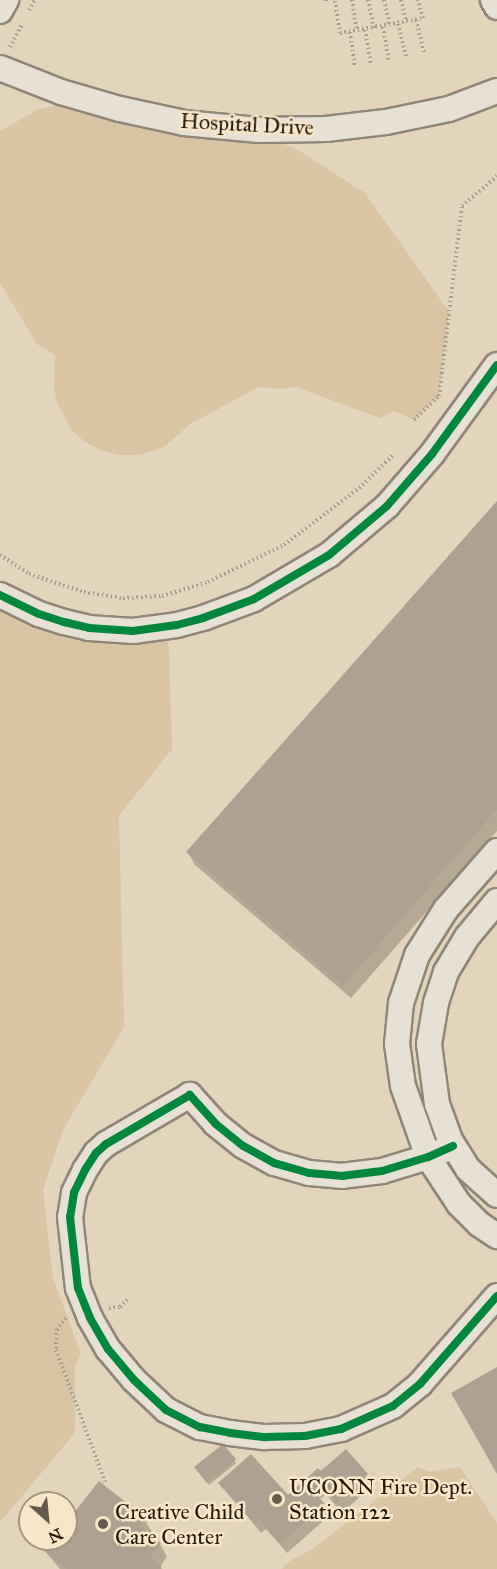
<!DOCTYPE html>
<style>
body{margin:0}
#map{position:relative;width:497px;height:1569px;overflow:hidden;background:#e3d4bc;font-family:"IM FELL Great Primer",serif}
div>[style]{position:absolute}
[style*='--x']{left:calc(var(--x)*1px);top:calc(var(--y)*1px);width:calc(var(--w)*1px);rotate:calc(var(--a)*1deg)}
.green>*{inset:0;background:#d9c4a4}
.shadow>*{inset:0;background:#0003}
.building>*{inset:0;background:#ada292}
.path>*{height:4px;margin-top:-2px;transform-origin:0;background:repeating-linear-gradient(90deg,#a29c92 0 1.5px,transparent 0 4.5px)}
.roads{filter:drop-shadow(2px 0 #908678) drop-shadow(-2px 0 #908678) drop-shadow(0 2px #908678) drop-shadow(0 -2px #908678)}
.street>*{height:24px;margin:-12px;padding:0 12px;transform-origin:12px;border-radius:12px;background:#e7e0d4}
.cycleway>*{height:8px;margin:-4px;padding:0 4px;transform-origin:4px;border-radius:4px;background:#00873e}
.dots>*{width:16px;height:16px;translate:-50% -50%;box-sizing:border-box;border:3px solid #f8e6c8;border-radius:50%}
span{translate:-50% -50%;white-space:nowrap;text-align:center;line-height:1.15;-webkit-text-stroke:5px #f8e6c8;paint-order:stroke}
.street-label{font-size:22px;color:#231810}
.poi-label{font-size:22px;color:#231810}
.left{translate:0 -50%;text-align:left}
.north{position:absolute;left:18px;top:1491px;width:60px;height:60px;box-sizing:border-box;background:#f8e6c8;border:2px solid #a3947e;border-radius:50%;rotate:153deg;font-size:16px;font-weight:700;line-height:24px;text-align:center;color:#231810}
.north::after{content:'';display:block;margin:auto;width:21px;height:27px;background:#665a4c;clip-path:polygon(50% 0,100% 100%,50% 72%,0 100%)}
</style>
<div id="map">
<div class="green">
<div style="clip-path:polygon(69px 103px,248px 132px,295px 148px,365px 193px,449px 312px,439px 396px,414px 420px,394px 411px,380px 418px,296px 387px,280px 389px,259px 387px,190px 424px,163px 448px,139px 455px,120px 455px,102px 451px,84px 441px,72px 431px,57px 403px,54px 387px,55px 355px,37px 344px,0 283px,0 131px,39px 109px)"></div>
<div style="clip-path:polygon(0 598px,20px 611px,162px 629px,169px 646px,172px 749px,119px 816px,124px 1027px,63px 1130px,43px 1190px,53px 1278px,81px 1354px,75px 1366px,75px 1433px,0 1522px)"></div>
<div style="clip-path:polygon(418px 1467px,429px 1472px,460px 1467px,497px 1523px,497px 1569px,282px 1569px,290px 1561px,314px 1548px)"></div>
</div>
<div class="shadow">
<div style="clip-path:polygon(497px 504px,497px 831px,351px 998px,195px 865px,188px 852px)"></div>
<div style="clip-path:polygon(223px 1446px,236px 1463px,209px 1485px,197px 1470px)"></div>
<div style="clip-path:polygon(346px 1451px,373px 1485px,342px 1513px,326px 1494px,319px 1500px,330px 1515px,287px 1553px,266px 1529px,261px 1533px,220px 1483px,287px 1497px)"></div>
<div style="clip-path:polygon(144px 1519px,152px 1532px,149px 1536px,160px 1544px,167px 1557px,160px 1566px,162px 1569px,60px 1569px,45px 1551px,55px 1539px,66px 1539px,66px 1525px)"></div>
</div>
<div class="building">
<div style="clip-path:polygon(497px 501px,497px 809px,343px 986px,186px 852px)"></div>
<div style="clip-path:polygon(497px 1367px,497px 1474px,451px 1393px)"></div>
<div style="clip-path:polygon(223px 1444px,236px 1459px,207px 1483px,194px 1467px)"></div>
<div style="clip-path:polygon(346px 1449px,368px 1474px,336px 1503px,320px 1485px,313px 1491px,325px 1504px,281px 1544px,259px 1520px,255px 1524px,218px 1483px,251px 1454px,288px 1495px,318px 1468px,321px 1471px)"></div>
<div style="clip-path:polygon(99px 1481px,146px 1518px,139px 1526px,161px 1543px,150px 1557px,162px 1566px,159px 1569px,67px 1569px,44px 1551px,53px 1539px,66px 1539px,66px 1523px)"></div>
</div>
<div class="path">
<div style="--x:326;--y:0;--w:1;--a:90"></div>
<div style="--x:352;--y:0;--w:31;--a:81"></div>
<div style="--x:368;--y:0;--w:29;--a:78"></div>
<div style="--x:384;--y:0;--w:27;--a:77"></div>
<div style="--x:401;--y:0;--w:23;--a:77"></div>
<div style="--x:335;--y:1;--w:32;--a:81"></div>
<div style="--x:340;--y:33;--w:84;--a:-10.2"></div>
<div style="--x:423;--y:18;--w:19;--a:-106"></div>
<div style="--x:29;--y:10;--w:12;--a:-59"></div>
<div style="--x:416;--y:20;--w:33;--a:76"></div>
<div style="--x:398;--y:24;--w:33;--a:76"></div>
<div style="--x:383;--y:27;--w:34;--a:80"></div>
<div style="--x:365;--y:30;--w:34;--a:80"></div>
<div style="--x:350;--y:32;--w:34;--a:82"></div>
<div style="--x:10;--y:47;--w:26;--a:-62"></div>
<div style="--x:414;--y:420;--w:35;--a:-44"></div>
<div style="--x:439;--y:396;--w:191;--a:-83.1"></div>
<div style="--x:462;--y:206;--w:46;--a:-40.6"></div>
<div style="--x:0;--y:555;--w:35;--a:33"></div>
<div style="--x:29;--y:574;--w:58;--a:18.1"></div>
<div style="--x:84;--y:592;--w:39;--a:9"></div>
<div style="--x:123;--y:598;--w:39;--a:-3"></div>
<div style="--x:162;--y:596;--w:48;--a:-16.9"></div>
<div style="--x:208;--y:582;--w:85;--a:-26"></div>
<div style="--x:284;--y:545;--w:94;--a:-37.2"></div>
<div style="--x:359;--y:488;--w:47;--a:-44.1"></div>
<div style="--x:109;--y:1308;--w:11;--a:-5"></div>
<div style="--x:120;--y:1307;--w:11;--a:-45"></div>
<div style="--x:66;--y:1318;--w:14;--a:129"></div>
<div style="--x:57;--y:1329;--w:21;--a:93"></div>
<div style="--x:56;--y:1350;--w:141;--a:69.6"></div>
</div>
<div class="roads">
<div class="street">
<div style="--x:493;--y:0;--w:8;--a:60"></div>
<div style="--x:0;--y:11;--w:13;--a:-61"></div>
<div style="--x:0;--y:68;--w:66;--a:21.5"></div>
<div style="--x:61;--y:92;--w:61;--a:16.1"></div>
<div style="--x:120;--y:109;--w:66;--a:12.3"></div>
<div style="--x:184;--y:123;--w:75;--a:5.3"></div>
<div style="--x:259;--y:130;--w:67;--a:-0.9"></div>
<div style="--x:326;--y:129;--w:60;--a:-6.7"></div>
<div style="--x:386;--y:122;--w:64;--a:-11.7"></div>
<div style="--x:449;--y:109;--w:51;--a:-20.6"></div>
<div style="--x:0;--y:595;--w:43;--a:26"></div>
<div style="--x:39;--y:614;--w:26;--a:18"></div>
<div style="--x:64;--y:622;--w:26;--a:13"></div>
<div style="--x:89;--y:628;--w:44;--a:3.9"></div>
<div style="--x:133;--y:631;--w:44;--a:-7.8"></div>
<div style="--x:177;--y:625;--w:27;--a:-15"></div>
<div style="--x:203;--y:618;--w:54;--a:-20.4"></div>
<div style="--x:254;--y:599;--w:87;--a:-30.4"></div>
<div style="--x:329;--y:555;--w:76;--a:-40.2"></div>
<div style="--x:387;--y:506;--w:69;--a:-49.1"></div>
<div style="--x:432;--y:454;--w:110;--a:-53.9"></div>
<div style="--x:497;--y:851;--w:77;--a:131.3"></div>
<div style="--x:446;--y:909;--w:54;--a:122.2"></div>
<div style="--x:417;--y:955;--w:51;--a:108.4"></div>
<div style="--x:401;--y:1003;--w:41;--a:95.6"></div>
<div style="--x:397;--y:1044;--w:42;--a:81.9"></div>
<div style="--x:403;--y:1086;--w:75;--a:70.6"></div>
<div style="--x:428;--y:1157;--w:56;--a:56.6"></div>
<div style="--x:459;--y:1204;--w:28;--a:45"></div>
<div style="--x:479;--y:1224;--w:22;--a:34"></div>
<div style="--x:497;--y:901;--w:47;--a:129.8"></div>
<div style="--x:467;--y:937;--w:41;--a:121"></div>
<div style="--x:446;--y:972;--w:33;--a:108"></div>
<div style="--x:436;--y:1003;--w:42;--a:99.7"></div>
<div style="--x:429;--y:1044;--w:61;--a:82.4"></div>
<div style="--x:437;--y:1104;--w:38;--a:70"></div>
<div style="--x:450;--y:1140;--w:34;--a:58"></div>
<div style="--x:468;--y:1169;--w:39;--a:42"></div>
<div style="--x:453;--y:1146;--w:27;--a:156"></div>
<div style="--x:428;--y:1157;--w:48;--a:163.1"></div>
<div style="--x:382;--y:1171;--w:39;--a:173"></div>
<div style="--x:343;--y:1176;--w:34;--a:-175"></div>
<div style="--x:309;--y:1173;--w:36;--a:-164"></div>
<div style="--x:274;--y:1163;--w:35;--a:-151"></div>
<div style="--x:243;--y:1146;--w:36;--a:-141"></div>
<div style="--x:215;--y:1123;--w:38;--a:-132"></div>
<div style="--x:190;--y:1095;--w:97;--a:149.7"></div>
<div style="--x:106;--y:1144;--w:13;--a:138"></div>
<div style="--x:96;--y:1153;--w:20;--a:123"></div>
<div style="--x:85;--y:1170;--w:25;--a:116"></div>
<div style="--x:74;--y:1193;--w:24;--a:99"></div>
<div style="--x:70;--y:1217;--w:71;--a:83.6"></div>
<div style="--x:78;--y:1288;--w:32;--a:68"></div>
<div style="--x:90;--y:1318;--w:36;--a:60"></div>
<div style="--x:108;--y:1349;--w:40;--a:50"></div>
<div style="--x:134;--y:1380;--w:44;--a:43.2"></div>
<div style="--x:166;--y:1410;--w:38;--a:27"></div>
<div style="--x:200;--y:1427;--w:31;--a:11"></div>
<div style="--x:230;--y:1433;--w:35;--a:7"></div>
<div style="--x:265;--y:1437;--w:40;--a:-1.4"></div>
<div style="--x:305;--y:1436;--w:37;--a:-11"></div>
<div style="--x:341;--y:1429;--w:57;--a:-23.9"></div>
<div style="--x:393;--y:1406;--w:35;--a:-39"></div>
<div style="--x:420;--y:1384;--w:117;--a:-48.8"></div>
</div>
</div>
<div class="cycleway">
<div style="--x:0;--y:595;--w:43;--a:26"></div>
<div style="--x:39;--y:614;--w:26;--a:18"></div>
<div style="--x:64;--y:622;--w:26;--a:13"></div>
<div style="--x:89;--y:628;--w:44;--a:3.9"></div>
<div style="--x:133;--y:631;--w:44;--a:-7.8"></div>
<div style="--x:177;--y:625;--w:27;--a:-15"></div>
<div style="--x:203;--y:618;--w:54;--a:-20.4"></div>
<div style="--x:254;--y:599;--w:87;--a:-30.4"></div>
<div style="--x:329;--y:555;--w:76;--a:-40.2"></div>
<div style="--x:387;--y:506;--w:69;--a:-49.1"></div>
<div style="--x:432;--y:454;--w:110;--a:-53.9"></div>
<div style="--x:453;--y:1146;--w:27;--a:156"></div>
<div style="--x:428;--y:1157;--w:48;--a:163.1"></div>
<div style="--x:382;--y:1171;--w:39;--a:173"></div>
<div style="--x:343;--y:1176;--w:34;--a:-175"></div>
<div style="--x:309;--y:1173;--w:36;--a:-164"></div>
<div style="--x:274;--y:1163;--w:35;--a:-151"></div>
<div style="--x:243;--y:1146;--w:36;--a:-141"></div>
<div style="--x:215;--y:1123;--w:38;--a:-132"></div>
<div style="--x:190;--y:1095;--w:97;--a:149.7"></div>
<div style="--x:106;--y:1144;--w:13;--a:138"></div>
<div style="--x:96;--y:1153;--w:20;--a:123"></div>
<div style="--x:85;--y:1170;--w:25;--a:116"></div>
<div style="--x:74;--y:1193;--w:24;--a:99"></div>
<div style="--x:70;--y:1217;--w:71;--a:83.6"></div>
<div style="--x:78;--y:1288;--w:32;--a:68"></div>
<div style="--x:90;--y:1318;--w:36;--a:60"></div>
<div style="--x:108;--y:1349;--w:40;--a:50"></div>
<div style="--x:134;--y:1380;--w:44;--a:43.2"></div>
<div style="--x:166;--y:1410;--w:38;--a:27"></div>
<div style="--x:200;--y:1427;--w:31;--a:11"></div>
<div style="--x:230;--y:1433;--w:35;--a:7"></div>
<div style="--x:265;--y:1437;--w:40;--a:-1.4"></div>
<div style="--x:305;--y:1436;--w:37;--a:-11"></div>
<div style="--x:341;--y:1429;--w:57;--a:-23.9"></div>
<div style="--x:393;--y:1406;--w:35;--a:-39"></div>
<div style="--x:420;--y:1384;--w:117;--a:-48.8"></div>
</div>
<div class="dots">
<div style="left:277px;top:1499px;background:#665a4c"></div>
<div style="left:103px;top:1524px;background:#665a4c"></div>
</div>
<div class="street-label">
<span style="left:247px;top:124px;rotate:3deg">Hospital Drive</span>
</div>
<div class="poi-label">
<span class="left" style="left:289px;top:1499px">UCONN Fire Dept.<br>Station 122</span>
<span class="left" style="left:115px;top:1524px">Creative Child<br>Care Center</span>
</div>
<div class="north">N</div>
</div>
